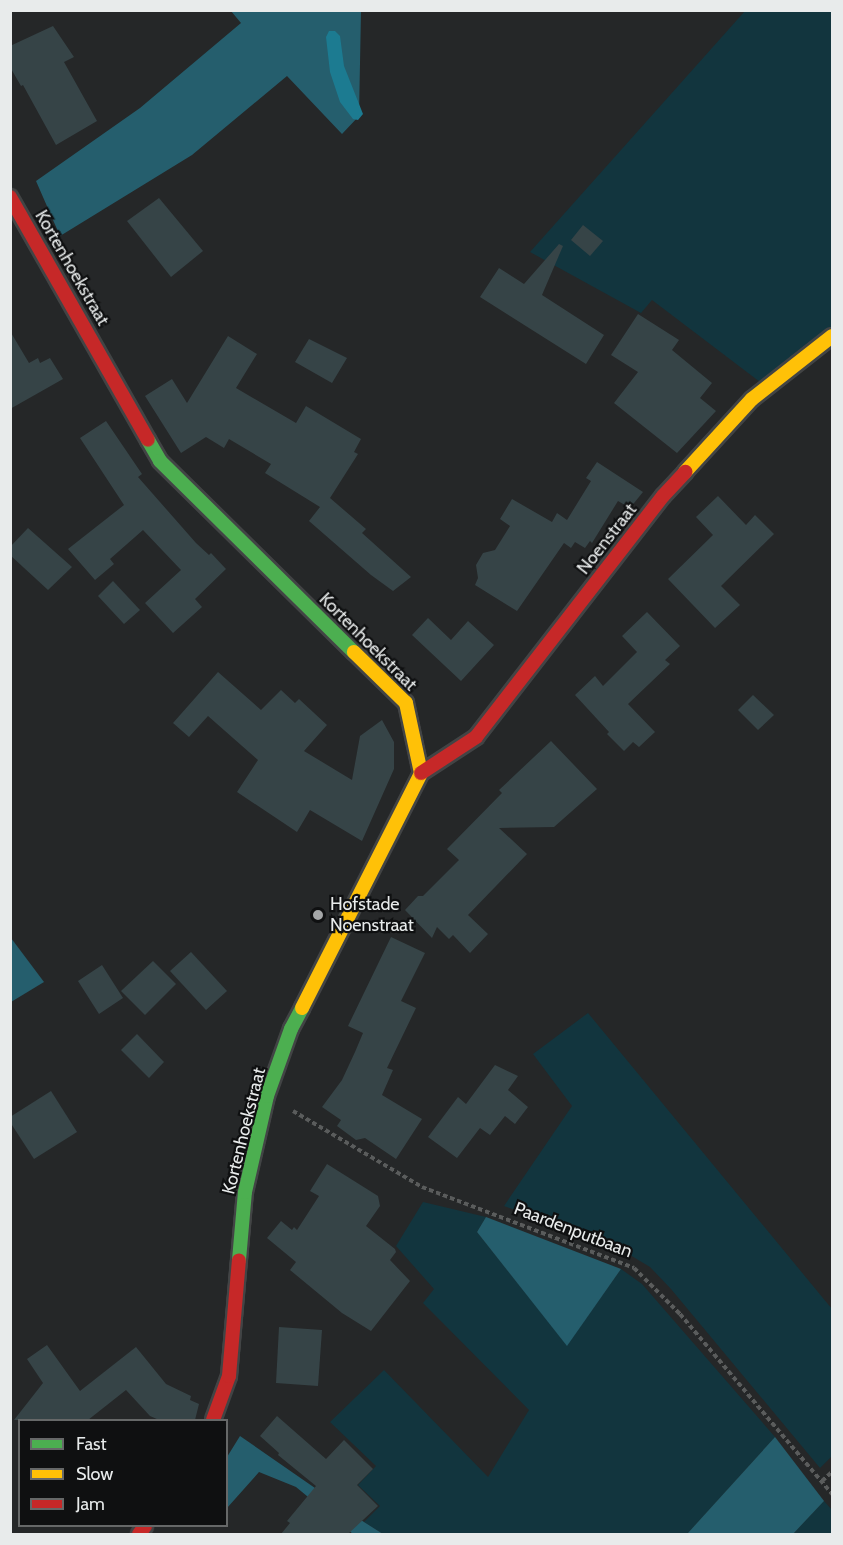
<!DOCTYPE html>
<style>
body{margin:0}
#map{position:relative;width:843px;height:1545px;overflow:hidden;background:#252728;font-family:Cabin,sans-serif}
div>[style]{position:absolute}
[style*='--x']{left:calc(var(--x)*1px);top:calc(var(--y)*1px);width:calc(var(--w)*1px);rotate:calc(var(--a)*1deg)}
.green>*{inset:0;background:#12353e}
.forest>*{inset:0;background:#255e6d}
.water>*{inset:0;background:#1c7b91}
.building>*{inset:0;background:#364447}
.path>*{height:4px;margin-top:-2px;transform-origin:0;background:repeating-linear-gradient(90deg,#5a5c5c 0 4.5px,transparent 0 7.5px)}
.roads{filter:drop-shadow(2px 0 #424445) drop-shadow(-2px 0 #424445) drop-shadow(0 2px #424445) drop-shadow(0 -2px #424445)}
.fast>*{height:14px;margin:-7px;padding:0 7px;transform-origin:7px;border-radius:7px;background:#4caf50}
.slow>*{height:14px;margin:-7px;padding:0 7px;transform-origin:7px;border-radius:7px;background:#ffc107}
.jam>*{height:14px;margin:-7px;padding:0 7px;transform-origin:7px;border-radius:7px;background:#c62828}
.dots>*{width:16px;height:16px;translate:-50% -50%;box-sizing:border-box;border:3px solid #0f1011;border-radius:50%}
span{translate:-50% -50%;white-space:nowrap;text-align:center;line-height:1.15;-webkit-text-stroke:4.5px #0f1011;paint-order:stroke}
.street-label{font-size:18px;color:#e8ebeb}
.poi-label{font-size:18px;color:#e8ebeb}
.left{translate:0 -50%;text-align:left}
.frame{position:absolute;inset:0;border:12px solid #e8ebeb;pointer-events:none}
.legend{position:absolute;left:18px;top:1419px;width:210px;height:108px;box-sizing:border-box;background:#0f1011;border:2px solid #666868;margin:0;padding:8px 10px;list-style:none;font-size:18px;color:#e8ebeb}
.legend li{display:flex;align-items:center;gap:12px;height:30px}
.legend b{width:30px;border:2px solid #666868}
</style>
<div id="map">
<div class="green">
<div style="clip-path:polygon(745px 11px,832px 11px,832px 326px,760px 382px,652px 300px,641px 313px,530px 252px)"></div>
<div style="clip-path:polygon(588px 1013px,832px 1309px,832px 1456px,820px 1468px,671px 1289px,650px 1267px,620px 1249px,504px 1206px,572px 1106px,533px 1054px)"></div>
<div style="clip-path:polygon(423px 1202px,486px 1217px,477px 1232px,567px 1345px,621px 1269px,642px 1284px,775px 1437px,687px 1534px,383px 1534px,364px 1522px,380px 1506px,358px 1485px,376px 1466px,330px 1422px,384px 1370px,488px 1477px,529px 1410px,423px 1303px,434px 1289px,396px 1246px)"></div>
<div style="clip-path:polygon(824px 1501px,832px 1510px,832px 1534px,793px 1534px)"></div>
</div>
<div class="forest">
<div style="clip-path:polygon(231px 11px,361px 11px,359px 116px,342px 134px,287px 76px,192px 155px,60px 236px,36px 181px,140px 108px,241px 23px)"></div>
<div style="clip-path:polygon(11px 938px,44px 982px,11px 1002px,10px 1002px)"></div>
<div style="clip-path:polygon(486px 1217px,621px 1269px,567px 1346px,477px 1232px)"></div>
<div style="clip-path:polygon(240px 1436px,364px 1522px,383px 1534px,353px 1534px,296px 1487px,259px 1472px,227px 1508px,227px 1457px)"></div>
<div style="clip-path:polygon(775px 1437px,824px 1501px,793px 1534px,687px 1534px)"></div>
</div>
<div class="water">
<div style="clip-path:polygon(329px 31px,335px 31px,340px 36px,344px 66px,363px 114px,358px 120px,353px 119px,340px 102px,330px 72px,326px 37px)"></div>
</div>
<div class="building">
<div style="clip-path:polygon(53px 26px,74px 57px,64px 62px,97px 121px,56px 145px,23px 85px,21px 86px,10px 67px,10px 46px)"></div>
<div style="clip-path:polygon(159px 198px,203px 251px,171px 277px,127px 221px)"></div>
<div style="clip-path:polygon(583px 225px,603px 241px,590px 256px,571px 240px)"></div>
<div style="clip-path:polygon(559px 244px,563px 246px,542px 295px,604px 335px,586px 364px,480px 297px,499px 268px,524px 284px)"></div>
<div style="clip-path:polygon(638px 314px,679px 340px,672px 350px,712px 383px,700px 398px,716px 411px,677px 453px,614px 403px,638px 372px,611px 355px)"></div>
<div style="clip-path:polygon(10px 331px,29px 363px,38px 358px,40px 363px,50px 358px,63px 379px,10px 409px)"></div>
<div style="clip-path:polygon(228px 336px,257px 354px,236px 388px,296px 423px,306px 406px,361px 439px,354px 452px,358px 454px,330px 498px,366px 529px,362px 533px,411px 577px,393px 591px,371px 575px,309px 521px,320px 507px,265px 473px,271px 464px,229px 439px,224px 448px,206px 437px,181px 453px,145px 396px,172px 379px,187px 403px)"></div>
<div style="clip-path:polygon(309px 339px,347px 358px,332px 383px,295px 362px)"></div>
<div style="clip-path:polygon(106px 421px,142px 474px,138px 477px,196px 543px,209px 555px,211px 553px,226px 569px,195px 599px,202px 607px,173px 633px,145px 603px,181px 570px,143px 530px,110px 559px,114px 564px,95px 580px,68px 549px,124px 505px,80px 438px)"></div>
<div style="clip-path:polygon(597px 462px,643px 492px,630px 508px,618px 501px,592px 543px,590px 541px,585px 548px,575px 542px,571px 548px,564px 543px,517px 611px,475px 585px,478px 578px,476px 565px,483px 553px,495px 550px,510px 526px,500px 519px,512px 499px,552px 522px,557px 513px,567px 520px,591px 481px,586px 478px)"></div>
<div style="clip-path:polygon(718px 496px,746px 525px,755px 515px,774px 534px,721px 586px,740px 605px,715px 628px,668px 579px,713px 535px,696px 517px)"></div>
<div style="clip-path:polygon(28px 528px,72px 567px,48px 590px,10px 555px,10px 547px)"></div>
<div style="clip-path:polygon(113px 581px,140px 610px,124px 624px,98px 596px)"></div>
<div style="clip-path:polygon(647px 612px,680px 646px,665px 660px,670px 664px,628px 704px,655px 732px,639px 747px,633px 742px,624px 751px,607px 734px,609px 732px,575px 695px,595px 676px,603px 686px,637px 652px,622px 636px)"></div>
<div style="clip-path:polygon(428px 618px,451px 640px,468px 621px,494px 645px,461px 681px,412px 635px)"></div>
<div style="clip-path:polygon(218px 672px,261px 710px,281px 690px,295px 703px,299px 699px,327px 725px,304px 751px,352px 780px,360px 736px,382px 720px,394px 742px,394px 769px,362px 841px,310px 810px,297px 832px,237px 792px,258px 760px,208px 716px,189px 737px,173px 723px)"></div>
<div style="clip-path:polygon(753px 695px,774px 715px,758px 730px,738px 710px)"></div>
<div style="clip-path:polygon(551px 741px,597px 789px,554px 827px,499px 828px,527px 854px,468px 915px,488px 934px,470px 953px,453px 935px,449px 939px,437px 927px,432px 938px,405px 910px,418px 896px,423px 896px,459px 860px,447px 849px,502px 793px,499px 790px)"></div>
<div style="clip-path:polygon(391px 937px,425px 953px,401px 1001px,416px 1008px,387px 1068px,393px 1070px,382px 1095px,422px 1119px,396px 1159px,365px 1138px,356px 1140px,337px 1126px,341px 1120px,322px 1107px,342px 1080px,355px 1052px,363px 1033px,348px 1026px)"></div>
<div style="clip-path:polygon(191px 952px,227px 991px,206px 1010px,170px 971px)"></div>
<div style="clip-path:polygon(153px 961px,176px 984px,145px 1015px,121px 991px)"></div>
<div style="clip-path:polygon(102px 965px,123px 998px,99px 1014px,78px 981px)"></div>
<div style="clip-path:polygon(137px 1034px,164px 1062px,149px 1078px,121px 1050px)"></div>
<div style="clip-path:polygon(495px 1065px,518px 1076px,508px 1090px,528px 1107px,515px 1124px,505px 1116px,490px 1135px,480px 1128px,457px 1158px,428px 1137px,458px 1097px,466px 1104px)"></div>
<div style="clip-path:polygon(51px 1091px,77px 1132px,34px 1159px,10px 1122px,10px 1117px)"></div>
<div style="clip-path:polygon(327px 1164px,378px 1196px,380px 1206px,366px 1226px,395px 1249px,396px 1252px,390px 1260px,410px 1281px,371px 1331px,342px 1313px,290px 1270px,296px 1262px,267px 1238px,281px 1221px,292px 1230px,294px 1227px,297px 1230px,319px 1196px,310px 1191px)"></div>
<div style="clip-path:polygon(279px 1327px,322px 1330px,318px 1386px,276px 1383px)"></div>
<div style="clip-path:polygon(47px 1345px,80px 1391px,136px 1347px,166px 1384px,191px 1396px,190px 1400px,199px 1404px,195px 1420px,159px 1420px,150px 1416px,126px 1390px,88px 1420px,14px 1420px,43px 1383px,27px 1359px)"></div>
<div style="clip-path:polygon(277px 1416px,326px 1459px,344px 1440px,373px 1469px,357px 1485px,378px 1506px,348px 1534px,281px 1534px,290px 1523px,287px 1521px,316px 1486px,278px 1455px,279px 1453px,260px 1436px)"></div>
</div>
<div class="path">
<div style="--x:293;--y:1111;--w:150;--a:30.5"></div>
<div style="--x:422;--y:1187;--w:227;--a:20.9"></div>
<div style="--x:634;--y:1268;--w:65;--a:45"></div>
<div style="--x:680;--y:1314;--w:236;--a:49.8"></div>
<div style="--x:822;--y:1481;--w:13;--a:-42"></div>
</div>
<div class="roads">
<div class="fast">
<div style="--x:148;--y:440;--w:24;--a:60"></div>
<div style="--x:160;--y:461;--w:272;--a:44.6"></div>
<div style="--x:239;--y:1260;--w:68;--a:-85"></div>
<div style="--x:245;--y:1192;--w:98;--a:-77.1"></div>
<div style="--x:267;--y:1096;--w:71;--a:-70.3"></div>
<div style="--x:291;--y:1029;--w:24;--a:-62"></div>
</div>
<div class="slow">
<div style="--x:685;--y:472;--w:99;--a:-47.5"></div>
<div style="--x:752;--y:399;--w:102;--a:-38.2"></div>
<div style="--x:302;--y:1008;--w:263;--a:-63.1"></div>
<div style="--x:421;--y:773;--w:72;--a:-102.1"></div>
<div style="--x:406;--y:703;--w:73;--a:-135.6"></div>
</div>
<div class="jam">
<div style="--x:10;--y:197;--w:279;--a:60.4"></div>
<div style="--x:421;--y:773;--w:66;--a:-33.2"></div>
<div style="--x:476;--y:737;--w:305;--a:-52.2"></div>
<div style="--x:663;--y:496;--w:33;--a:-47"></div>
<div style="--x:213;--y:1420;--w:47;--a:-70"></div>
<div style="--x:229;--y:1376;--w:116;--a:-85.1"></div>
<div style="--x:139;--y:1534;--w:10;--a:-53"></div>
</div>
</div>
<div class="dots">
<div style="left:318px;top:915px;background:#a4a6a7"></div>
</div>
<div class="street-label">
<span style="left:72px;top:268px;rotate:60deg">Kortenhoekstraat</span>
<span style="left:607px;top:539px;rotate:-52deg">Noenstraat</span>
<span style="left:368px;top:642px;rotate:45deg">Kortenhoekstraat</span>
<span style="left:244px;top:1131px;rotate:-76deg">Kortenhoekstraat</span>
<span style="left:573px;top:1230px;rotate:21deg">Paardenputbaan</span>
</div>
<div class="poi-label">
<span class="left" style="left:330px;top:915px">Hofstade<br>Noenstraat</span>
</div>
<div class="frame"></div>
<ul class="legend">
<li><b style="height:8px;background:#4caf50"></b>Fast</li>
<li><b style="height:8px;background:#ffc107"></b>Slow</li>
<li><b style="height:8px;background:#c62828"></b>Jam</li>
</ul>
</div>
